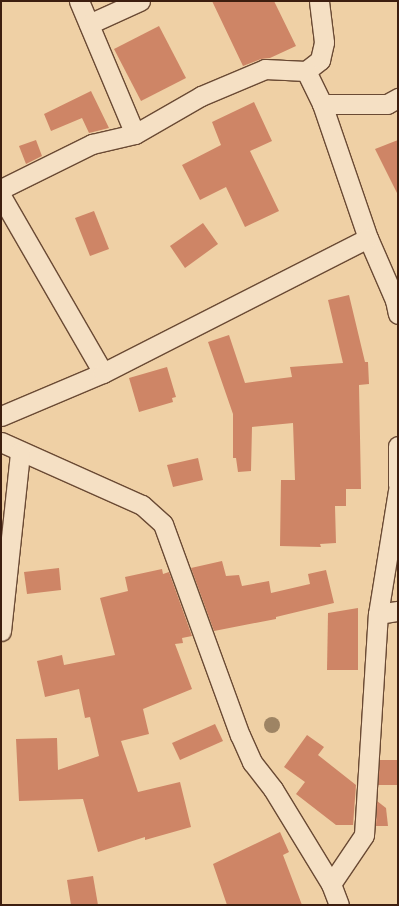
<!DOCTYPE html>
<style>
body{margin:0}
#map{position:relative;width:399px;height:906px;overflow:hidden;background:#efd0a5;font-family:Vollkorn,serif}
div>[style]{position:absolute}
[style*='--x']{left:calc(var(--x)*1px);top:calc(var(--y)*1px);width:calc(var(--w)*1px);rotate:calc(var(--a)*1deg)}
.building>*{inset:0;background:#ce8566}
.roads{filter:drop-shadow(1px 0 #6a4a34) drop-shadow(-1px 0 #6a4a34) drop-shadow(0 1px #6a4a34) drop-shadow(0 -1px #6a4a34)}
.minor>*{height:19px;margin:-9.5px;padding:0 9.5px;transform-origin:9.5px;border-radius:9.5px;background:#f5e0c4}
.trees>*{width:16px;height:16px;margin:-8px;border-radius:50%;background:#9e8464}
span{translate:-50% -50%;white-space:nowrap;text-align:center;line-height:1.15;-webkit-text-stroke:5px #f5e0c4;paint-order:stroke}
.frame{position:absolute;inset:0;border:2px solid #3d1e0f;pointer-events:none}
</style>
<div id="map">
<div class="building">
<div style="clip-path:polygon(212px 1px,274px 1px,296px 46px,270px 58px,261px 59px,243px 66px)"></div>
<div style="clip-path:polygon(159px 26px,186px 78px,141px 101px,114px 49px)"></div>
<div style="clip-path:polygon(91px 91px,109px 128px,89px 133px,82px 118px,51px 131px,44px 114px)"></div>
<div style="clip-path:polygon(254px 102px,272px 141px,250px 151px,279px 211px,245px 227px,226px 187px,200px 200px,182px 165px,221px 145px,212px 122px)"></div>
<div style="clip-path:polygon(36px 140px,42px 156px,26px 164px,19px 146px)"></div>
<div style="clip-path:polygon(398px 140px,398px 195px,375px 149px)"></div>
<div style="clip-path:polygon(94px 211px,109px 249px,90px 256px,75px 218px)"></div>
<div style="clip-path:polygon(203px 223px,218px 244px,185px 268px,170px 246px)"></div>
<div style="clip-path:polygon(349px 295px,365px 362px,368px 362px,369px 384px,359px 385px,361px 489px,346px 489px,346px 506px,335px 506px,336px 543px,320px 544px,321px 547px,280px 546px,281px 480px,295px 480px,293px 423px,252px 427px,251px 471px,238px 472px,236px 458px,233px 458px,233px 414px,208px 342px,229px 335px,245px 383px,292px 377px,290px 367px,343px 363px,328px 300px)"></div>
<div style="clip-path:polygon(167px 367px,176px 397px,172px 398px,173px 402px,139px 412px,129px 378px)"></div>
<div style="clip-path:polygon(198px 458px,203px 480px,173px 487px,167px 465px)"></div>
<div style="clip-path:polygon(222px 561px,226px 576px,239px 575px,242px 586px,269px 581px,271px 593px,310px 584px,308px 574px,326px 570px,334px 603px,276px 617px,276px 619px,214px 631px,191px 568px)"></div>
<div style="clip-path:polygon(59px 568px,61px 590px,27px 594px,24px 572px)"></div>
<div style="clip-path:polygon(162px 569px,163px 574px,169px 572px,192px 636px,182px 638px,183px 643px,175px 644px,192px 689px,143px 709px,149px 734px,121px 741px,138px 792px,180px 782px,191px 827px,145px 840px,145px 837px,98px 852px,83px 799px,19px 801px,16px 739px,57px 738px,58px 770px,99px 756px,90px 717px,85px 718px,79px 689px,45px 697px,37px 661px,62px 655px,64px 665px,115px 655px,100px 598px,128px 591px,125px 577px)"></div>
<div style="clip-path:polygon(358px 608px,358px 670px,327px 670px,328px 613px)"></div>
<div style="clip-path:polygon(215px 724px,223px 741px,180px 760px,172px 743px)"></div>
<div style="clip-path:polygon(307px 735px,324px 747px,318px 755px,356px 785px,353px 825px,336px 825px,296px 794px,305px 782px,284px 767px)"></div>
<div style="clip-path:polygon(380px 760px,398px 760px,398px 785px,378px 785px)"></div>
<div style="clip-path:polygon(377px 801px,386px 808px,388px 826px,376px 826px)"></div>
<div style="clip-path:polygon(280px 832px,289px 852px,283px 855px,302px 905px,227px 905px,213px 864px)"></div>
<div style="clip-path:polygon(93px 876px,98px 905px,71px 905px,67px 880px)"></div>
</div>
<div class="roads">
<div class="minor">
<div style="--x:79;--y:1;--w:144;--a:67.2"></div>
<div style="--x:89;--y:24;--w:56;--a:-24.3"></div>
<div style="--x:306;--y:71;--w:18;--a:-38"></div>
<div style="--x:320;--y:60;--w:18;--a:-77"></div>
<div style="--x:324;--y:42;--w:41;--a:-97"></div>
<div style="--x:322;--y:104;--w:65;--a:0"></div>
<div style="--x:387;--y:104;--w:13;--a:-29"></div>
<div style="--x:1;--y:189;--w:102;--a:-26.3"></div>
<div style="--x:92;--y:144;--w:44;--a:-13.1"></div>
<div style="--x:135;--y:134;--w:76;--a:-29.9"></div>
<div style="--x:201;--y:96;--w:69;--a:-22.9"></div>
<div style="--x:265;--y:69;--w:41;--a:2.8"></div>
<div style="--x:306;--y:71;--w:37;--a:64"></div>
<div style="--x:322;--y:104;--w:142;--a:71.1"></div>
<div style="--x:368;--y:238;--w:68;--a:66.5"></div>
<div style="--x:395;--y:300;--w:14;--a:78"></div>
<div style="--x:1;--y:196;--w:204;--a:60"></div>
<div style="--x:1;--y:416;--w:111;--a:-22.9"></div>
<div style="--x:103;--y:373;--w:297;--a:-27"></div>
<div style="--x:1;--y:442;--w:154;--a:24.1"></div>
<div style="--x:142;--y:505;--w:28;--a:42"></div>
<div style="--x:163;--y:524;--w:225;--a:70"></div>
<div style="--x:240;--y:735;--w:30;--a:66"></div>
<div style="--x:252;--y:762;--w:34;--a:52"></div>
<div style="--x:273;--y:789;--w:111;--a:58.6"></div>
<div style="--x:331;--y:884;--w:22;--a:69"></div>
<div style="--x:398;--y:446;--w:39;--a:90"></div>
<div style="--x:378;--y:614;--w:20;--a:-9"></div>
<div style="--x:1;--y:631;--w:180;--a:-83.9"></div>
<div style="--x:331;--y:884;--w:59;--a:-56"></div>
<div style="--x:364;--y:835;--w:221;--a:-86.4"></div>
<div style="--x:378;--y:614;--w:125;--a:-80.8"></div>
</div>
</div>
<div class="trees">
<div style="left:272px;top:725px"></div>
</div>
<div class="frame"></div>
</div>
